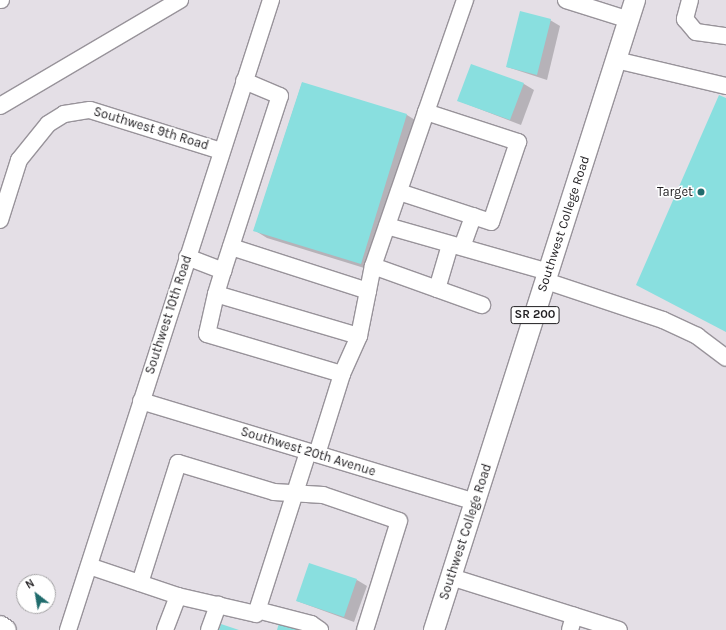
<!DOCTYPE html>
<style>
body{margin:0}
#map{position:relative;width:726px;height:630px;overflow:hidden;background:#e4dfe6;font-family:Karla,sans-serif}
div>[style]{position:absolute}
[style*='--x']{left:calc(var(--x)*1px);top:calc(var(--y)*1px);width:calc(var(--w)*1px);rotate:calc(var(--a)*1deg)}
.shadow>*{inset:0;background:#0003}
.building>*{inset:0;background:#89dfdf}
.roads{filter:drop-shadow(1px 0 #98939a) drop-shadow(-1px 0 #98939a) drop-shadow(0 1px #98939a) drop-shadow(0 -1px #98939a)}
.minor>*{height:16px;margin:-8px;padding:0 8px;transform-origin:8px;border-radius:8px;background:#fff}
.major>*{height:20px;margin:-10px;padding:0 10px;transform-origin:10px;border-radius:10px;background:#fff}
.dots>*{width:11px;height:11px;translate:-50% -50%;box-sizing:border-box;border:2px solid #fff;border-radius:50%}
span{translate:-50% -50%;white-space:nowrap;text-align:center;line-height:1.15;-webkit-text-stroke:3px #fff;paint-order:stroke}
.shield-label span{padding:1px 3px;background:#fff;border:1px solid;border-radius:3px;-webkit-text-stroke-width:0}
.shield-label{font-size:12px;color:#211f22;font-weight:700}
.street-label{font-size:13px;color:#211f22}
.poi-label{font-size:13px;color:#211f22}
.right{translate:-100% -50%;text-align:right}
.north{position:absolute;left:16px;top:574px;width:40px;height:40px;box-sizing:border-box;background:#fff;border:1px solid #a6a5a7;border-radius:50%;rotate:329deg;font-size:11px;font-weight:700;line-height:16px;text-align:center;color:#211f22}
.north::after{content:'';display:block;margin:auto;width:14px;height:18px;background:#206c6d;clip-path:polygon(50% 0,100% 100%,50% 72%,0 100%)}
</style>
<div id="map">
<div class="shadow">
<div style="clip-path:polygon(550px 20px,560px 26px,547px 80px,507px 67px)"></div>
<div style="clip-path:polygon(302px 83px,407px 115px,420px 123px,374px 271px,267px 238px,254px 230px)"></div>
<div style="clip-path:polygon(524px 84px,534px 90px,521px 125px,459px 101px)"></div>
<div style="clip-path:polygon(357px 580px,367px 586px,354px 622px,297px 601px)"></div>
</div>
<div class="building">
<div style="clip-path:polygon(520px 11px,551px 19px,537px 75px,506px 67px)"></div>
<div style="clip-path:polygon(471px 64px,524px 83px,510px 120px,457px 101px)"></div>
<div style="clip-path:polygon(302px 82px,407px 114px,361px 264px,253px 231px)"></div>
<div style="clip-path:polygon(719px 95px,726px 98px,726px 332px,636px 285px)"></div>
<div style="clip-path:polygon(309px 563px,357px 579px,344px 617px,296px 601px)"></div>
<div style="clip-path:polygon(279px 623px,301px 630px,277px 630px)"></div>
<div style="clip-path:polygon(221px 624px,239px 630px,219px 630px)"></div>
</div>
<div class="roads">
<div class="minor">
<div style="--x:0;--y:0;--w:1;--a:0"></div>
<div style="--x:566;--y:0;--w:66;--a:17.6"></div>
<div style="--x:690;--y:0;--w:20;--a:105"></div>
<div style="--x:685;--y:19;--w:17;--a:50"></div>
<div style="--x:696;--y:32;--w:30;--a:8"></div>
<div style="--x:616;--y:60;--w:113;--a:13.3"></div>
<div style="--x:0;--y:106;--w:209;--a:-30.5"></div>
<div style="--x:426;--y:112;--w:119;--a:-70.8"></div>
<div style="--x:0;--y:220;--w:63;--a:-72.4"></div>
<div style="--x:19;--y:160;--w:46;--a:-51.1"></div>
<div style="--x:48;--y:124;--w:19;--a:-32"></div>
<div style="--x:64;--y:114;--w:26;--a:-9"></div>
<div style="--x:90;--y:110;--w:137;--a:17.4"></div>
<div style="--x:387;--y:226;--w:168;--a:15.9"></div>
<div style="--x:462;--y:247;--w:33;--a:-70"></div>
<div style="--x:187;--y:257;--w:39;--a:21"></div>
<div style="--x:223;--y:271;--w:184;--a:-72"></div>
<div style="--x:280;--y:96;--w:39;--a:-157"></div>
<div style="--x:373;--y:266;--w:116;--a:19.7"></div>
<div style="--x:223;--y:271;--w:24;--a:107"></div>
<div style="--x:216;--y:294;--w:149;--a:16.4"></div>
<div style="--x:359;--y:336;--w:46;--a:-78.7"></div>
<div style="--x:368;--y:291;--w:144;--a:-162.2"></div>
<div style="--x:546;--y:281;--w:123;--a:18.4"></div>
<div style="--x:663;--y:320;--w:38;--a:25"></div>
<div style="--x:697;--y:336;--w:36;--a:37"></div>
<div style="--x:437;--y:289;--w:46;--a:-73.5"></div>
<div style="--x:368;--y:291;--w:25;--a:-79"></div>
<div style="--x:373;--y:266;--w:163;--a:-71"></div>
<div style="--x:426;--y:112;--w:97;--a:18.1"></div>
<div style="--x:518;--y:142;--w:84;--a:108.6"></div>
<div style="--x:491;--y:222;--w:97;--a:-161.9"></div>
<div style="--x:216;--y:294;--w:41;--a:102.7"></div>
<div style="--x:207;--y:334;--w:141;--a:16.5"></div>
<div style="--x:342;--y:374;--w:42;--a:-65.9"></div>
<div style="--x:141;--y:401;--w:349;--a:16.8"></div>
<div style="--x:317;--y:454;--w:84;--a:-72.6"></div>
<div style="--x:89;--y:566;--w:94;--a:18.6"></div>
<div style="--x:178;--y:596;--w:36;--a:111"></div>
<div style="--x:451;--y:577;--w:176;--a:17.5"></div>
<div style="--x:140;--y:583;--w:126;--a:-72.4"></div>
<div style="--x:178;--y:463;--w:100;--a:16.8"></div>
<div style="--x:274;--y:492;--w:49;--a:3.5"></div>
<div style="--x:323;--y:495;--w:80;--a:18.9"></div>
<div style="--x:399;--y:521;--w:114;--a:107.3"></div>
<div style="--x:178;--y:596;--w:80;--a:13"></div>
<div style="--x:256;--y:614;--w:170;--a:-72.2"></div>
<div style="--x:257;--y:610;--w:56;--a:14.5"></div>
<div style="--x:311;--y:624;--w:11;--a:34"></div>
<div style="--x:68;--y:630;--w:662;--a:-72.14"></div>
<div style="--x:209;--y:630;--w:27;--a:-70"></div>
<div style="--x:570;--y:630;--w:15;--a:-74"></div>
</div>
<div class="major">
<div style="--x:0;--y:626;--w:7;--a:34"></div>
<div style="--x:434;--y:630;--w:661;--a:-72.3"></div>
</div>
</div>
<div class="dots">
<div style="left:701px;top:192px;background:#206c6d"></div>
</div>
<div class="shield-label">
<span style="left:535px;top:315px">SR 200</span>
</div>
<div class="street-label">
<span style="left:151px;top:129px;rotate:17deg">Southwest 9th Road</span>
<span style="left:564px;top:224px;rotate:-72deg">Southwest College Road</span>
<span style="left:169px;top:315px;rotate:-72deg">Southwest 10th Road</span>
<span style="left:308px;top:452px;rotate:17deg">Southwest 20th Avenue</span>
<span style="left:466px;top:532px;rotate:-72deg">Southwest College Road</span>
</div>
<div class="poi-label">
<span class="right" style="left:693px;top:192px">Target</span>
</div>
<div class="north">N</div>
</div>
